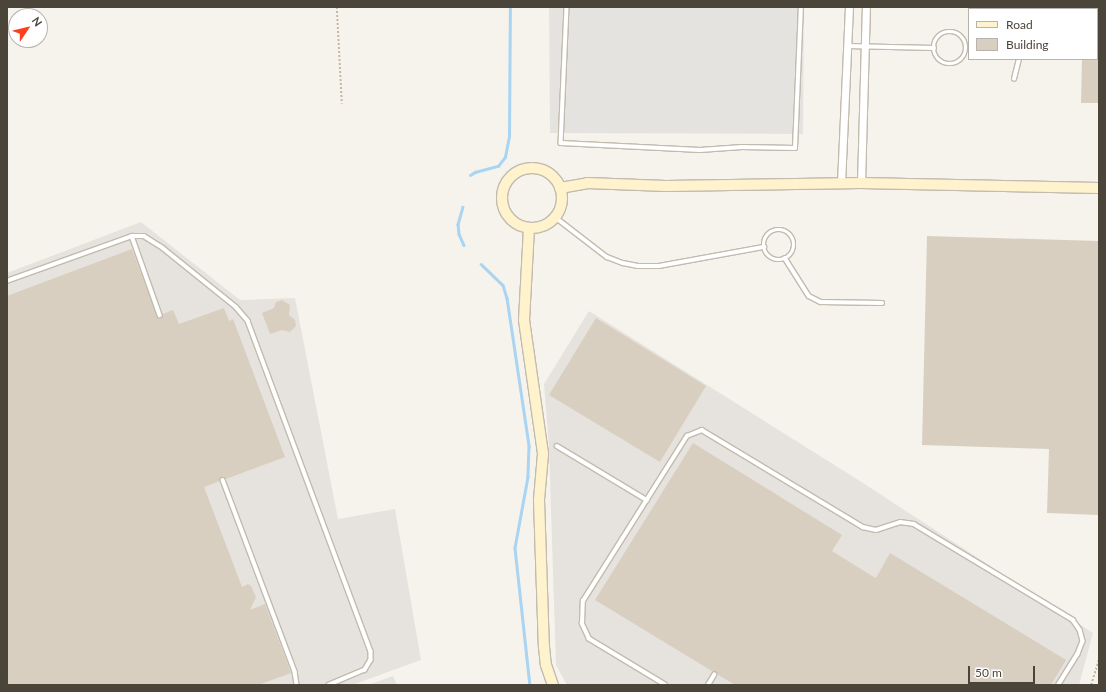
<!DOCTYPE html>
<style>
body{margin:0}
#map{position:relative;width:1106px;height:692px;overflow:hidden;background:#f6f3ec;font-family:Lato,sans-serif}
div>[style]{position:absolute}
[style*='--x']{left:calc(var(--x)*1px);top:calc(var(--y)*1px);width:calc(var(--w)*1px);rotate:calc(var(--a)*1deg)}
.industrial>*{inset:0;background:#e6e2dd}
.parking>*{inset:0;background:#e5e3e0}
.stream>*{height:2.5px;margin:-1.25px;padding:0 1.25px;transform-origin:1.25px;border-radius:1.25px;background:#a9d4f2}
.building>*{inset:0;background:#d8cfc1}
.path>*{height:1.5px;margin-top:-0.75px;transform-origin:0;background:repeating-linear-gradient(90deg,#c4b79f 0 2px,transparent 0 4px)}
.roads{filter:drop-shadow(1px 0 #c2bbae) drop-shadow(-1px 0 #c2bbae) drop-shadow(0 1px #c2bbae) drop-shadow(0 -1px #c2bbae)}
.lane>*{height:3.5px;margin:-1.75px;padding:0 1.75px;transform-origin:1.75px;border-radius:1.75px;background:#fff}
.lane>.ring{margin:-1.75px;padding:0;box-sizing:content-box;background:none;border:3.5px solid #fff;border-radius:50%}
.street>*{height:7px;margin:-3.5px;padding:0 3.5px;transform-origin:3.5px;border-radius:3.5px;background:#fff}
.secondary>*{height:10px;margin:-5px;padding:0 5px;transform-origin:5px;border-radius:5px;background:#fff3cd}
.secondary>.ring{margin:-5px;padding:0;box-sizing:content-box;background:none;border:10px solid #fff3cd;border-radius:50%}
span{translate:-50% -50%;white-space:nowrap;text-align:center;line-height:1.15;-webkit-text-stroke:4px #fff;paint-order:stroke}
.frame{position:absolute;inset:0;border:8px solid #4b4439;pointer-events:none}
.legend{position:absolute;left:968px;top:8px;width:130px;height:52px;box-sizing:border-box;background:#fff;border:1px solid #b7b4b0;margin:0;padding:5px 7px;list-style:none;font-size:12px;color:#4b4439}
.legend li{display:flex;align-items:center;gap:8px;height:20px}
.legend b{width:20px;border:1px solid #b7b4b0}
.north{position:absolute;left:8px;top:8px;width:40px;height:40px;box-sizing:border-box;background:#fff;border:1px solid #b7b4b0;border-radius:50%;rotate:55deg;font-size:11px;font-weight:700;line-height:16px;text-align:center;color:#4b4439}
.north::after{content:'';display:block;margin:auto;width:14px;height:18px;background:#fc3f1d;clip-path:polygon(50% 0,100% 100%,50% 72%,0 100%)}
.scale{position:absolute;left:968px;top:666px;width:67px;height:18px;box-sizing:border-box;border:2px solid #4b4439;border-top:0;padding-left:5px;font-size:12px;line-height:14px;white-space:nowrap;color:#4b4439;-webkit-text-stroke:3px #fff;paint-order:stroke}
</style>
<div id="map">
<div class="industrial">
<div style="clip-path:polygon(141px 222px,240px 300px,295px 298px,338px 519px,395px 509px,421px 660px,352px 685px,7px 685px,7px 273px)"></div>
<div style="clip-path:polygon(589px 311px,863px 483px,1093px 633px,1079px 685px,567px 685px,556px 665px,549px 446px,544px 384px)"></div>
</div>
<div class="parking">
<div style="clip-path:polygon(549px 7px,804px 7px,803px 134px,550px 133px)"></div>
<div style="clip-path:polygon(393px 676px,397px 685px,368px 685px)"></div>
</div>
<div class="stream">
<div style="--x:470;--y:175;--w:6;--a:-31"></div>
<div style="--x:475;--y:172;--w:24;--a:-15"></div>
<div style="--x:498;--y:166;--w:11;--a:-52"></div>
<div style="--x:505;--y:157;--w:21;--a:-79"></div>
<div style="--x:509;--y:136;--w:129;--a:-89.6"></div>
<div style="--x:463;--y:207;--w:18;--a:106"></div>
<div style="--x:458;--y:224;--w:10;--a:84"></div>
<div style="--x:459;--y:234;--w:12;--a:66"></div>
<div style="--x:481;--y:264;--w:30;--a:44"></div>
<div style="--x:503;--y:285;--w:14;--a:73"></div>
<div style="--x:507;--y:298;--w:150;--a:81.5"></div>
<div style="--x:529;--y:446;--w:31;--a:92"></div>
<div style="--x:528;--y:477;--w:72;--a:100.4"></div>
<div style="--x:515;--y:548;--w:138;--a:83.8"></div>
</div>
<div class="building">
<div style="clip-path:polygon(1082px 59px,1099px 59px,1099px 103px,1081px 103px)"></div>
<div style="clip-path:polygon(927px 236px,1099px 241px,1099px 515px,1047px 513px,1049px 449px,922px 445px)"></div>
<div style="clip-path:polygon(132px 249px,158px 318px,161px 318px,163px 314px,173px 310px,179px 324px,224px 308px,229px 321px,233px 319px,285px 457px,226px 479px,222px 477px,220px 481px,204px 487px,242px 587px,248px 584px,251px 586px,256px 597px,250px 610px,265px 604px,291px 673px,258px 685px,7px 685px,7px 296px)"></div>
<div style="clip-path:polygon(282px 300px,290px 305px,289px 315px,295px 320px,296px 326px,290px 332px,282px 330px,270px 334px,262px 313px,274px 308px,276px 302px)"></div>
<div style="clip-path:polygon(596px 318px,706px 386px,660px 462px,549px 395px)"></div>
<div style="clip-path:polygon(693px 443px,842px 535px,832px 551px,872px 576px,876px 578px,890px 553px,1066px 660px,1051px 685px,735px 685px,595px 600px)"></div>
</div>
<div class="path">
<div style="--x:337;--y:7;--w:97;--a:87"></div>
<div style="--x:1091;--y:685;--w:27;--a:-73"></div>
</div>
<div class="roads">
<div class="lane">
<div style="--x:567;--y:7;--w:136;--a:92.5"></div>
<div style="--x:561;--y:143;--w:139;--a:2.9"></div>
<div style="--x:700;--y:150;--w:42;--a:-4.1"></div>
<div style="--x:742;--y:147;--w:53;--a:1.1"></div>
<div style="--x:795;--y:148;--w:141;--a:-87.6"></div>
<div style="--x:1031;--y:9;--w:2;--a:-90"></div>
<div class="ring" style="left:934px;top:32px;width:28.5px;height:28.5px"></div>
<div style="--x:847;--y:46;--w:87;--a:1.3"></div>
<div style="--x:1014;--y:79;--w:21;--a:-76"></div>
<div style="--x:555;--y:217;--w:66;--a:37.6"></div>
<div style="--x:607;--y:257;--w:17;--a:21"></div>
<div style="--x:623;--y:263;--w:15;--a:11"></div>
<div style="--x:638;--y:266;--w:21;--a:0"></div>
<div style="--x:659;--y:266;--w:107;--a:-10.3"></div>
<div class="ring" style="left:764px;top:230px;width:26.5px;height:26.5px"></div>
<div style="--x:132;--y:236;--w:12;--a:0"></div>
<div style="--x:144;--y:236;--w:22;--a:32"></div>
<div style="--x:163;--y:248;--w:94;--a:38.9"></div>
<div style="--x:236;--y:307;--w:18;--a:49"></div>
<div style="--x:248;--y:321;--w:352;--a:69.6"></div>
<div style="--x:371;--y:651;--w:9;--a:90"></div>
<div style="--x:371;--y:660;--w:12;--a:121"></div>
<div style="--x:365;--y:670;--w:39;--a:157"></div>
<div style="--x:785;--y:258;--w:45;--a:57.7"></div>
<div style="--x:809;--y:296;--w:13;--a:27"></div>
<div style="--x:821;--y:302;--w:61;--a:0.9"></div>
<div style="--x:7;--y:281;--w:133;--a:-19.8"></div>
<div style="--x:132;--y:236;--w:84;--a:70.5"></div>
<div style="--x:557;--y:446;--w:105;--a:31"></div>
<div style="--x:223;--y:480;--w:205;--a:69.4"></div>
<div style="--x:295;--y:672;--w:13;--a:81"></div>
<div style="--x:665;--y:685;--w:89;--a:-148.8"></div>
<div style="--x:589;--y:639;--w:17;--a:-115"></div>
<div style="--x:582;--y:624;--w:23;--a:-88"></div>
<div style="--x:583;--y:601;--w:195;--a:-57.8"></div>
<div style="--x:687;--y:436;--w:16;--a:-22"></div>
<div style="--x:702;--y:430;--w:188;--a:31.1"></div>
<div style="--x:863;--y:527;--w:13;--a:13"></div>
<div style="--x:876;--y:530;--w:25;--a:-18"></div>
<div style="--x:900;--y:522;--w:14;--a:8"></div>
<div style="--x:914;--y:524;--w:186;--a:31.1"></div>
<div style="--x:1073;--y:620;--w:12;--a:55"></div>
<div style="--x:1080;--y:630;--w:11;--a:75"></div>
<div style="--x:1083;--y:641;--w:14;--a:111"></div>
<div style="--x:1078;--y:654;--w:36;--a:122"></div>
<div style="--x:708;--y:685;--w:12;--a:-59"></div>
</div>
<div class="street">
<div style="--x:841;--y:183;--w:176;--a:-87.4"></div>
<div style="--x:861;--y:183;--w:176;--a:-88.4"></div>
</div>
<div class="secondary">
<div class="ring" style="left:502px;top:168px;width:50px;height:50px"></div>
<div style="--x:560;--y:188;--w:27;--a:-10"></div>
<div style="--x:587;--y:183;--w:79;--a:2.2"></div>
<div style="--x:666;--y:186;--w:195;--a:-0.9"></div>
<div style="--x:861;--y:183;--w:238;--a:1.2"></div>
<div style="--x:529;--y:228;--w:92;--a:93.1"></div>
<div style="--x:524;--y:320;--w:135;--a:81.9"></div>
<div style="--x:543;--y:454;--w:46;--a:95"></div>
<div style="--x:539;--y:500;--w:147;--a:88.1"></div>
<div style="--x:544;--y:647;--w:18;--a:84"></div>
<div style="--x:546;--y:665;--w:21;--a:71"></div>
</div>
</div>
<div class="frame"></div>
<ul class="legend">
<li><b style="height:5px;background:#fff3cd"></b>Road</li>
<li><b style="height:11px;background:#d8cfc1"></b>Building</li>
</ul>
<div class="north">N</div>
<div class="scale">50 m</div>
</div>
